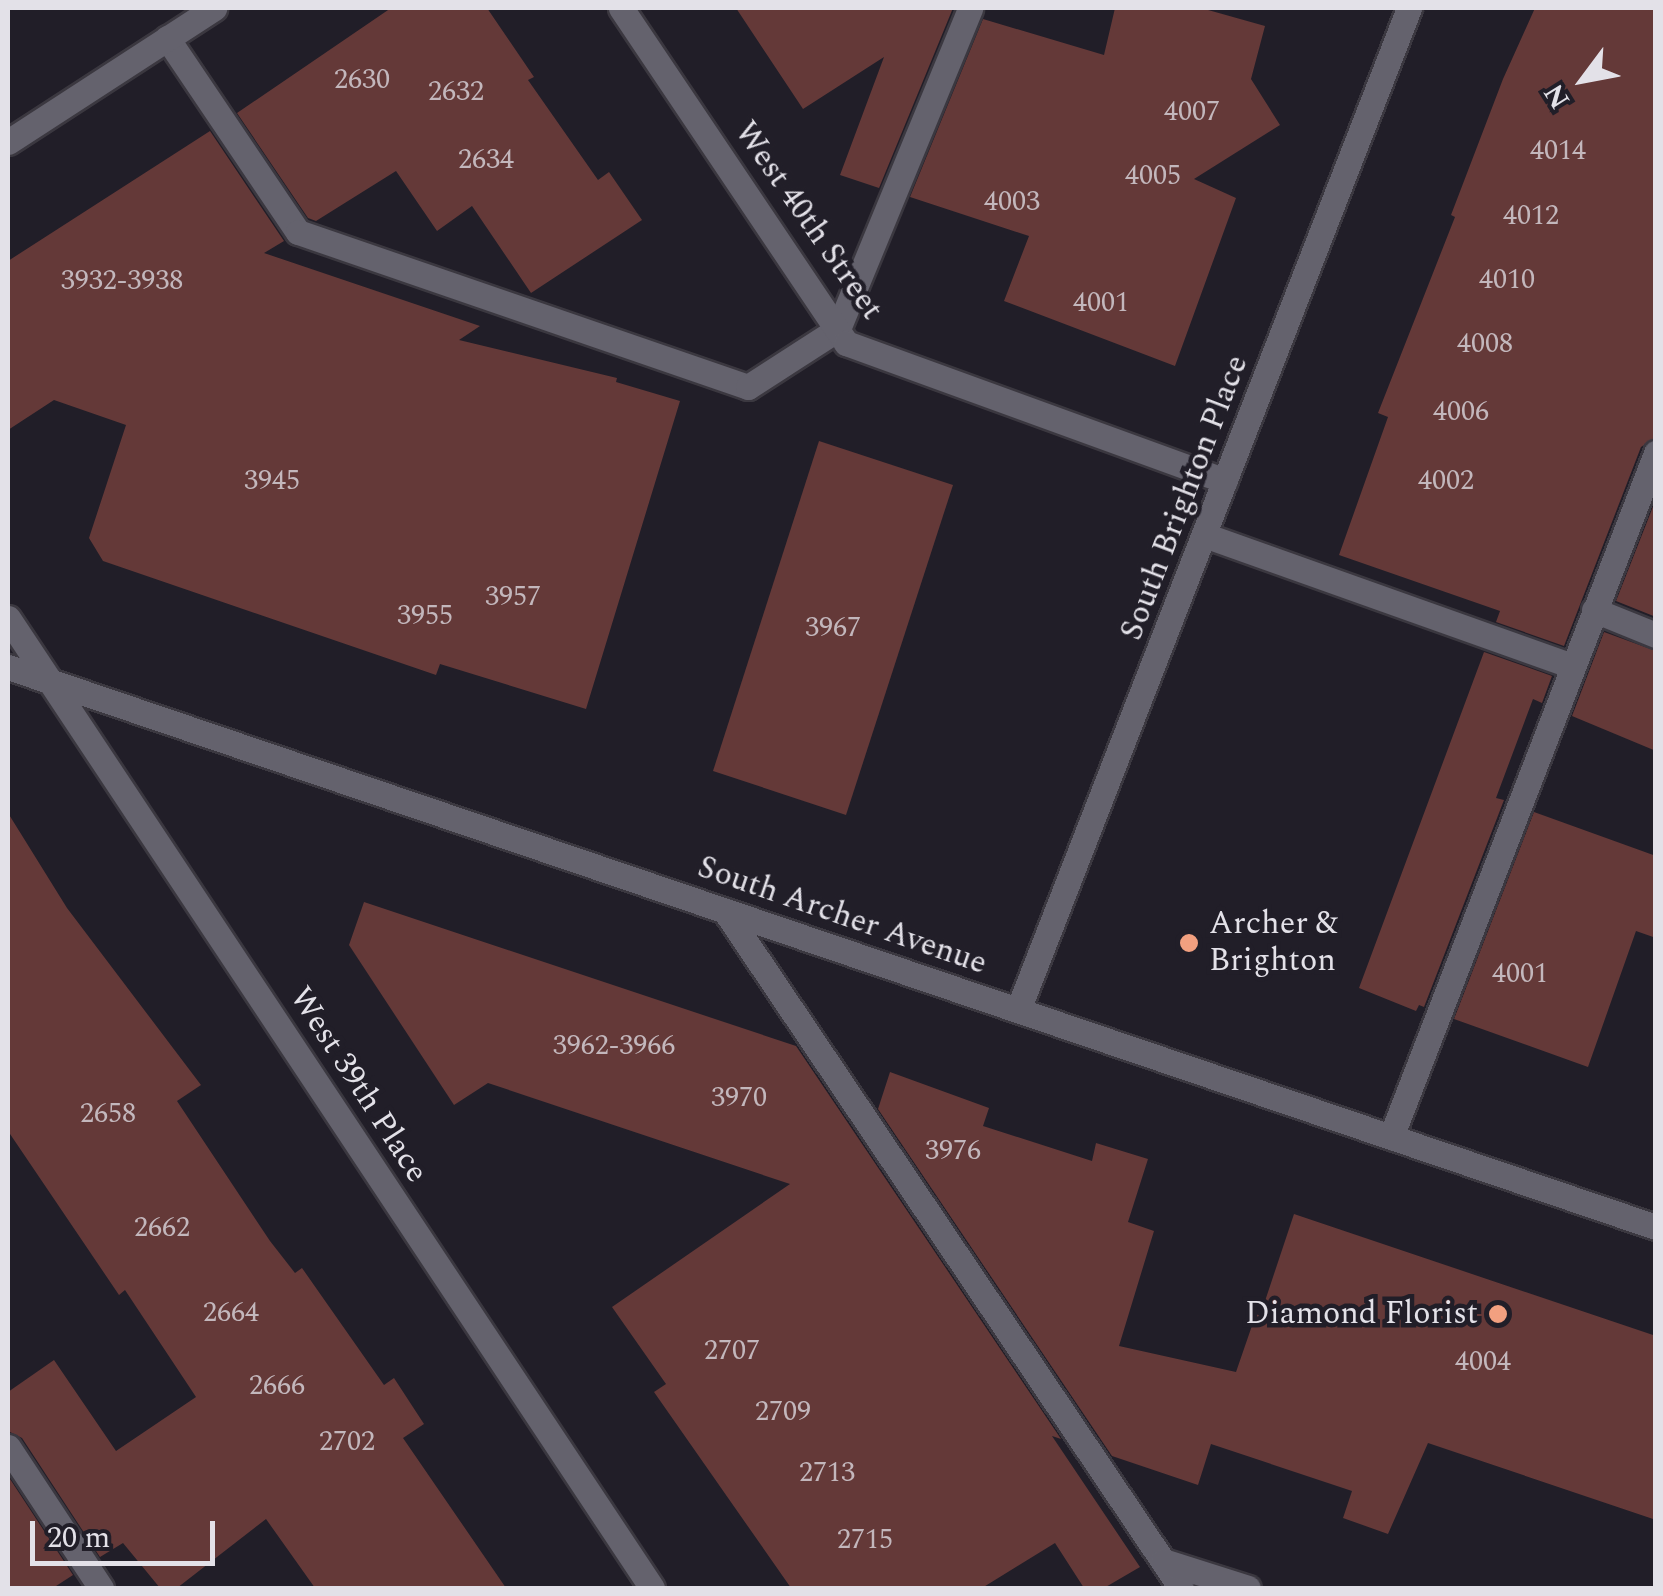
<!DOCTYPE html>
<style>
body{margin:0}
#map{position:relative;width:1663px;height:1596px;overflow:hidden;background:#211e28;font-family:Spectral,serif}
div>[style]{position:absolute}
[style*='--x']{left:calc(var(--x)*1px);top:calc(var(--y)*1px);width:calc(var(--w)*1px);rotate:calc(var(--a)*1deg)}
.building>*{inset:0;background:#643938}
.roads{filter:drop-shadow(2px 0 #3b3840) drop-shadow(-2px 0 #3b3840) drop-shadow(0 2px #3b3840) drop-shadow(0 -2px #3b3840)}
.lane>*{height:25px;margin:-12.5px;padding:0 12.5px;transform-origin:12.5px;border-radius:12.5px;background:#64626d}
.street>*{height:25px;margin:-12.5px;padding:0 12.5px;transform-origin:12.5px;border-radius:12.5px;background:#64626d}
.secondary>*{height:25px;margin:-12.5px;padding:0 12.5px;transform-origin:12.5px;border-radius:12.5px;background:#64626d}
.dots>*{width:28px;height:28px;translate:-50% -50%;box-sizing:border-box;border:5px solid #211e28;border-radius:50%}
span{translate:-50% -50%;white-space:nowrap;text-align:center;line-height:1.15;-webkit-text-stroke:9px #211e28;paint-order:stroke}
.number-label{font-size:28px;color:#c3b7bc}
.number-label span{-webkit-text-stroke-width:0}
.street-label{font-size:32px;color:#e3e1e8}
.poi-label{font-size:32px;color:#e3e1e8}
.left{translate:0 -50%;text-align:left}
.right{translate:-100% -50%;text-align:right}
.frame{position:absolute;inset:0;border:10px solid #e3e1e8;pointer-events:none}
.north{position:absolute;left:1533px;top:30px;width:100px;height:100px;-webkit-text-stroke:8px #211e28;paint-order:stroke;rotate:238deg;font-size:28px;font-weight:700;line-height:40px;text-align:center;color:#e3e1e8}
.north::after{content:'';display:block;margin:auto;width:35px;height:45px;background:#e3e1e8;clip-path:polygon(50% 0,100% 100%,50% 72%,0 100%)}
.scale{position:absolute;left:30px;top:1521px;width:185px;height:45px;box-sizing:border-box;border:5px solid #e3e1e8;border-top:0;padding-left:12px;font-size:30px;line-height:35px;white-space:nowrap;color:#e3e1e8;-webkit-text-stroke:8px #211e28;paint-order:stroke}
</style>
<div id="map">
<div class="building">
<div style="clip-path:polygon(391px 8px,487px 8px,534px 77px,528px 80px,598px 180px,609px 172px,642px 220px,531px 293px,472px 206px,437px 231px,396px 171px,316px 221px,308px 218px,237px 113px)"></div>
<div style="clip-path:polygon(736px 8px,953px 8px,879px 188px,840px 175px,884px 57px,803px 109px)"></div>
<div style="clip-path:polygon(1115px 8px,1201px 8px,1265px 26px,1251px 79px,1280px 125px,1194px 179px,1236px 198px,1175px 366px,1004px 301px,1029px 236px,910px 197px,983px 19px,1104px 55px)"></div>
<div style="clip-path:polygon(1535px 8px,1656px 8px,1656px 437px,1641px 447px,1564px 646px,1496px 622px,1500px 611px,1339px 555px,1388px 417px,1378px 413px,1455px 217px,1451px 215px,1503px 79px)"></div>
<div style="clip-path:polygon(210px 131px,284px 241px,264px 253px,480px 326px,459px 340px,617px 378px,616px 382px,680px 401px,586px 709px,440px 664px,436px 675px,103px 561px,89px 538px,126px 425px,54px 400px,8px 430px,8px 261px)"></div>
<div style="clip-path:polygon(819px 441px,953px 485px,846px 815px,713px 771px)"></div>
<div style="clip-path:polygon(1656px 499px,1656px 617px,1616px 601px)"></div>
<div style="clip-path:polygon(1604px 632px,1656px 651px,1656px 751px,1572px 716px)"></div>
<div style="clip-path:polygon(1484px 652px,1552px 676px,1542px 703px,1533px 699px,1496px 798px,1504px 800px,1424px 1007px,1419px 1005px,1416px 1011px,1359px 988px)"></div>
<div style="clip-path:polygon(1534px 812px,1656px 856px,1656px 938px,1636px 931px,1588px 1067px,1454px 1019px)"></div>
<div style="clip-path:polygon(8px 813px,67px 908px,201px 1085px,177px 1101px,270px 1241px,295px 1273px,302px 1268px,384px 1385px,394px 1378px,424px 1424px,403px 1438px,506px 1588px,315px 1588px,266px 1519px,177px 1588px,160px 1588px,123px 1543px,100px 1557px,22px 1438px,8px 1431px,8px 1392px,54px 1360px,116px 1451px,196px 1397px,125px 1290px,119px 1295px,8px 1131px)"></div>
<div style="clip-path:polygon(364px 902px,796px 1046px,1061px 1439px,1052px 1436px,1140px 1567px,1104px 1588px,1084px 1588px,1055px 1543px,982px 1588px,791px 1588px,654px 1392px,666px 1384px,612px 1307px,790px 1184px,488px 1083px,454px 1105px,349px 945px)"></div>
<div style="clip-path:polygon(890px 1072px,989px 1108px,983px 1126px,1092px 1161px,1096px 1143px,1148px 1159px,1128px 1222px,1154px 1231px,1119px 1346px,1236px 1372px,1256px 1314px,1260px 1316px,1294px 1214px,1656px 1336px,1656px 1520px,1428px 1443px,1388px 1534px,1343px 1518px,1352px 1491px,1211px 1444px,1198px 1485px,1112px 1456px,878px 1109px)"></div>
<div style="clip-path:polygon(8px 1476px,73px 1575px,53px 1588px,8px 1588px)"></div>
</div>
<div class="roads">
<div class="lane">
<div style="--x:167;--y:38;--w:234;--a:56"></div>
<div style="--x:298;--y:232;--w:476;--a:19"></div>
<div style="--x:748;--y:387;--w:107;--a:-32.8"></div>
<div style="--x:838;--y:329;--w:347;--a:-67.6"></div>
<div style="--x:1207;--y:536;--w:387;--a:19.6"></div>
<div style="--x:1594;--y:610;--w:67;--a:22"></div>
<div style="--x:725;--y:911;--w:816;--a:56.04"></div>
<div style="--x:1391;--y:1137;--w:734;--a:-68.82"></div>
<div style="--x:8;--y:1447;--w:169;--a:56.6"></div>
<div style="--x:1163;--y:1561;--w:89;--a:17.6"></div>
</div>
<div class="street">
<div style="--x:621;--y:8;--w:404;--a:56.1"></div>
<div style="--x:846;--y:343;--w:403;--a:20"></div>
<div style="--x:8;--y:142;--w:246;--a:-33"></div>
<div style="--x:8;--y:618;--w:1164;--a:56.42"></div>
<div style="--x:1018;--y:1010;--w:1076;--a:-68.68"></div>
</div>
<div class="secondary">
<div style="--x:8;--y:667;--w:1741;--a:18.77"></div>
</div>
</div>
<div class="dots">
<div style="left:1189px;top:943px;background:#f2a080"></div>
<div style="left:1498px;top:1314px;background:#f2a080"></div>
</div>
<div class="number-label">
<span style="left:362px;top:80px">2630</span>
<span style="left:456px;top:92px">2632</span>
<span style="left:1192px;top:112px">4007</span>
<span style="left:1558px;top:151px">4014</span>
<span style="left:486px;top:160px">2634</span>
<span style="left:1153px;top:176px">4005</span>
<span style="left:1012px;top:202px">4003</span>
<span style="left:1531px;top:216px">4012</span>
<span style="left:1507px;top:280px">4010</span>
<span style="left:122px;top:281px">3932-3938</span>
<span style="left:1101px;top:303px">4001</span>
<span style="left:1485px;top:344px">4008</span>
<span style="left:1461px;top:412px">4006</span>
<span style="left:272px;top:481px">3945</span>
<span style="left:1446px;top:481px">4002</span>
<span style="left:513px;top:597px">3957</span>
<span style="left:425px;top:616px">3955</span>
<span style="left:833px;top:628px">3967</span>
<span style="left:1520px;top:974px">4001</span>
<span style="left:614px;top:1046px">3962-3966</span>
<span style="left:739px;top:1098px">3970</span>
<span style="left:108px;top:1114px">2658</span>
<span style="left:953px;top:1151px">3976</span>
<span style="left:162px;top:1228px">2662</span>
<span style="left:231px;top:1313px">2664</span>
<span style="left:732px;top:1351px">2707</span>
<span style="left:1483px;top:1362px">4004</span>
<span style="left:277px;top:1386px">2666</span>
<span style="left:783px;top:1412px">2709</span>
<span style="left:347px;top:1442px">2702</span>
<span style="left:827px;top:1473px">2713</span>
<span style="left:865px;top:1540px">2715</span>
</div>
<div class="street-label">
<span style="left:808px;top:221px;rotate:55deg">West 40th Street</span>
<span style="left:1185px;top:498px;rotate:-69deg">South Brighton Place</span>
<span style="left:842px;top:916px;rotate:19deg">South Archer Avenue</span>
<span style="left:358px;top:1085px;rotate:57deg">West 39th Place</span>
</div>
<div class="poi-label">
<span class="left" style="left:1209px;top:943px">Archer &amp;<br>Brighton</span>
<span class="right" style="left:1478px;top:1314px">Diamond Florist</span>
</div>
<div class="frame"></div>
<div class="north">N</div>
<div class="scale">20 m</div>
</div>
